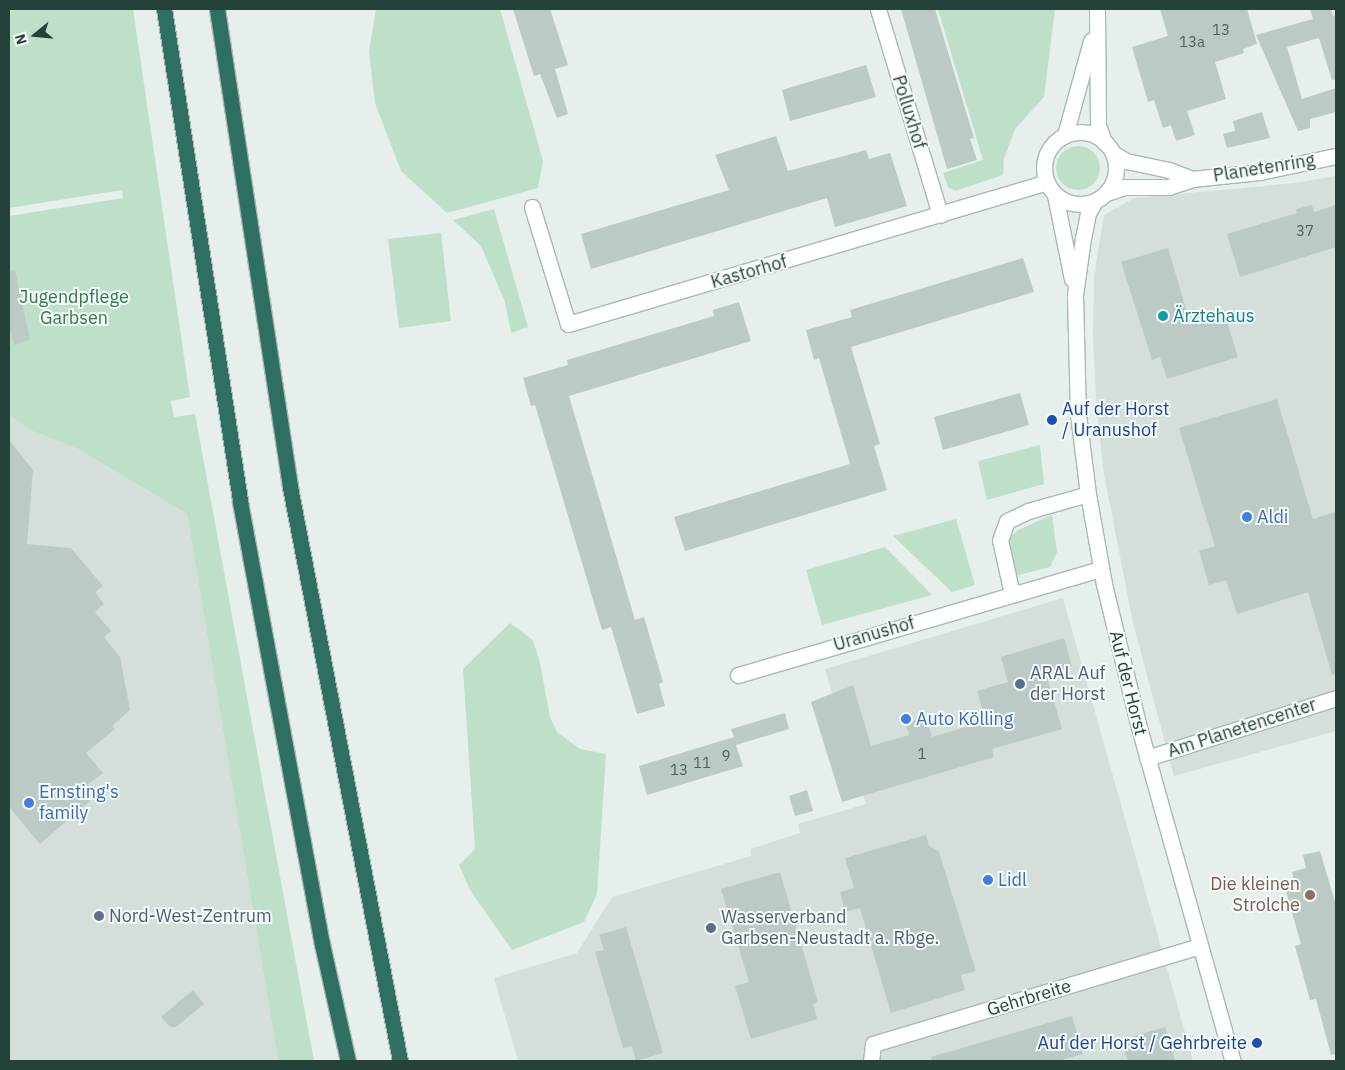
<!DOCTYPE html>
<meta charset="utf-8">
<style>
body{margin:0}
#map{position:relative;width:1345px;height:1070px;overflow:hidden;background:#e6efeb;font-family:"IBM Plex Sans",sans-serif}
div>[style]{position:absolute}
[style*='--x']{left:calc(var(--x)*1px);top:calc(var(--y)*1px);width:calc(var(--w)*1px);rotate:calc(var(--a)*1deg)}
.built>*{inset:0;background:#d4dfda}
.green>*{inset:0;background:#bfe0c8}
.round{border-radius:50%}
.building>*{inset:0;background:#bbcac4}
.roads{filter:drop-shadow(1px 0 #a8b8b2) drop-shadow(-1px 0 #a8b8b2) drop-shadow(0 1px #a8b8b2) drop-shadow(0 -1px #a8b8b2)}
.minor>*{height:15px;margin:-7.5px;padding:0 7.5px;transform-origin:7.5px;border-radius:7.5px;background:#fff}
.tertiary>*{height:15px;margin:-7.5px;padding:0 7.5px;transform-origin:7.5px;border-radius:7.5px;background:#fff}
.tertiary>.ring{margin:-7.5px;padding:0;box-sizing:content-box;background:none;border:15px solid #fff;border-radius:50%}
.motorway>*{height:15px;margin:-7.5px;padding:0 7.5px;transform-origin:7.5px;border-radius:7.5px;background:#2f6f62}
.dots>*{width:14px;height:14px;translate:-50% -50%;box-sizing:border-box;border:2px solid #f7fbf9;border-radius:50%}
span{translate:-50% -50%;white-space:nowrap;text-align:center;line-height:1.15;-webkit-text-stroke:4px #f7fbf9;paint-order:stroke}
.number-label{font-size:15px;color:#4a645c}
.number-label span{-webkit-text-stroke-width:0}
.street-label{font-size:18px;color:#24423a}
.park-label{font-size:18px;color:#2d7a4b}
.culture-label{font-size:18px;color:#0d838f}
.left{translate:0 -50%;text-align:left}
.transit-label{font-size:18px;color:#164399}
.right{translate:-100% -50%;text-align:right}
.shop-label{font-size:18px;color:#366cbe}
.service-label{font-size:18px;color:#4e5e75}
.education-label{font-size:18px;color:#785e54}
.frame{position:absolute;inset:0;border:10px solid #24423a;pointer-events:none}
.north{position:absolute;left:10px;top:10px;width:50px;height:50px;-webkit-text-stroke:4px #f7fbf9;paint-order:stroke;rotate:253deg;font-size:14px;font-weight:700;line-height:20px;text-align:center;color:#24423a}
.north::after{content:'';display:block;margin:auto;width:18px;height:22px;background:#24423a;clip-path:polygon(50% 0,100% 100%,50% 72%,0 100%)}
</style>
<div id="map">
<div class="built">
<div style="clip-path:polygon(1336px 176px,1336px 731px,1174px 776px,1133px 623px,1104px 474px,1097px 414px,1093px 337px,1094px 276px,1104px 215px,1134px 198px,1295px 183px)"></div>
<div style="clip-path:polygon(9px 415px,30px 430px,78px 449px,187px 514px,278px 1061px,9px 1061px)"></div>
<div style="clip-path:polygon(1063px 598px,1193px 1061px,518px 1061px,494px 978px,577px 953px,612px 897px,751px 856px,750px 849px,800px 833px,798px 824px,866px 804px,825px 669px)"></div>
</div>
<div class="green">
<div style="clip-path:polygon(9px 9px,133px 9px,190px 397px,171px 401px,174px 417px,195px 414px,314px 1061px,278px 1061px,187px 514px,78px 449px,30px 430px,9px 415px,9px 216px,123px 198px,122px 190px,9px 208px)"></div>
<div style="clip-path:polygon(376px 9px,500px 9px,543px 161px,538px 188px,447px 213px,401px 171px,375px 103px,369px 52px)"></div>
<div style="clip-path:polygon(938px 9px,1055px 9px,1044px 97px,1015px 129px,1004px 159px,1003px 175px,955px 191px,948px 187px,943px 173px,983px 160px)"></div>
<div class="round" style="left:1056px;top:146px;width:44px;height:44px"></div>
<div style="clip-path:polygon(494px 209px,528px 327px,511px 333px,505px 302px,481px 246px,453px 220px)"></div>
<div style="clip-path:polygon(441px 233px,451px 321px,399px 328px,388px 239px)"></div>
<div style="clip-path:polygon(1040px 445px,1044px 484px,987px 500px,978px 461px)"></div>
<div style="clip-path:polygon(1052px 515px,1057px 552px,1050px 567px,1015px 576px,1008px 540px,1018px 530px)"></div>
<div style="clip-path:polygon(956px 519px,975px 585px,952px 592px,893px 536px)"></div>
<div style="clip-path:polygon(885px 547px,932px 595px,822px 625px,806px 570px)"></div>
<div style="clip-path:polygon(510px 623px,533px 640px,540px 663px,550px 717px,557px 732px,580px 749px,606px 754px,597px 894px,584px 922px,512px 950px,470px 890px,459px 865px,475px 849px,463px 669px)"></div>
</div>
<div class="building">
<div style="clip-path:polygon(513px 9px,550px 9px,568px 65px,555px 69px,568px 114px,557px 118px,540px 74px,534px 76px)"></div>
<div style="clip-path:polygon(901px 9px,935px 9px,974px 138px,970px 139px,977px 160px,947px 169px)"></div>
<div style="clip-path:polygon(1160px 9px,1247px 9px,1257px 44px,1243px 49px,1244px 53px,1215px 62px,1226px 99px,1187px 111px,1195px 135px,1176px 141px,1171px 125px,1163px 128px,1154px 100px,1148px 102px,1132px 47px,1168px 36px)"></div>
<div style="clip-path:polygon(1310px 9px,1331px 9px,1333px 16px,1336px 15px,1336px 79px,1332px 80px,1319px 38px,1287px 47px,1302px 99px,1336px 88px,1336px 112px,1310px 119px,1310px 128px,1298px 131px,1256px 35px,1313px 19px)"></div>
<div style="clip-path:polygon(866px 65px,876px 97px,790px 121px,782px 90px)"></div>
<div style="clip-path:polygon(1262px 112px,1270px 138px,1227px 148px,1223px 134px,1235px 131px,1233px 121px)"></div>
<div style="clip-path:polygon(776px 136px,788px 171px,866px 150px,869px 159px,890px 153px,907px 206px,835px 227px,827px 198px,591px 269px,581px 234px,729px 190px,715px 155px)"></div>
<div style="clip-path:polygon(1312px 205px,1314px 212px,1336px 205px,1336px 247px,1240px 277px,1227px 234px,1297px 213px,1296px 209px)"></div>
<div style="clip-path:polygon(1168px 248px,1190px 322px,1224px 312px,1238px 357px,1167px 379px,1160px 357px,1152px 360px,1121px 262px)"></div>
<div style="clip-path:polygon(1023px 258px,1034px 292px,851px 347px,880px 444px,874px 446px,887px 490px,685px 551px,674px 517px,850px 464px,819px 358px,814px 360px,806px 330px,852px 317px,850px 310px)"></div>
<div style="clip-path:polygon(15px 270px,30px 340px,14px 345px,9px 326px,9px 271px)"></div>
<div style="clip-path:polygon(739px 302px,751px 341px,569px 396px,635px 620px,644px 617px,663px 682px,659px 684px,665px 706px,637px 714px,611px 627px,602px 630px,535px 405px,531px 406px,523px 378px,568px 365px,567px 360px,714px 316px,713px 310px)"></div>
<div style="clip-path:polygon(1020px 393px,1029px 425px,943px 450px,934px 417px)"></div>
<div style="clip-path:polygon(1277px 399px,1313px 519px,1336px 512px,1336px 674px,1332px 675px,1308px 592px,1237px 614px,1226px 580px,1209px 585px,1199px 551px,1215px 546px,1179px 428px)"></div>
<div style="clip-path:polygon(9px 440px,33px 470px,27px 544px,71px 548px,103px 586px,95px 592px,104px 604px,95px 612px,111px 631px,104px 637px,120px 657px,130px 710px,112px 726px,115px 729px,86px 753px,103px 773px,88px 784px,97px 795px,40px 844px,9px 807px)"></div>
<div style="clip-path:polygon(1064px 638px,1072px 666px,1046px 673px,1062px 729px,992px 749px,994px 757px,842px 802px,811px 702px,853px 685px,871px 746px,909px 735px,905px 723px,926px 717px,932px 737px,986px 721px,977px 691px,1008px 682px,1001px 657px)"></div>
<div style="clip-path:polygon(785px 713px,789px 729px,736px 745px,743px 766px,647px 795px,639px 766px,734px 737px,731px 729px)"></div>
<div style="clip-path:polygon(807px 790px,813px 811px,795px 816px,789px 796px)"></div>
<div style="clip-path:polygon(926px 835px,929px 846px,939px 852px,976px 971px,961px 975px,965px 990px,891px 1013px,860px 908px,845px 912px,840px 892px,854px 888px,845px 858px)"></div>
<div style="clip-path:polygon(1320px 851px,1336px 905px,1336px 1054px,1331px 1055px,1316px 999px,1310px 1000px,1295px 946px,1301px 944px,1284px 884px,1294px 881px,1292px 872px,1306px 868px,1303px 855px)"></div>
<div style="clip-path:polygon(780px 872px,818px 1002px,813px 1004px,817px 1019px,751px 1039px,735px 986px,749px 982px,721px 889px)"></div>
<div style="clip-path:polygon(626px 927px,663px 1053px,636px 1061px,632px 1046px,623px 1048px,595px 952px,604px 950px,599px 935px)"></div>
<div style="clip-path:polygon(193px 990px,204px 1004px,176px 1027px,170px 1027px,161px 1017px)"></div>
<div style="clip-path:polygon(1072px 1016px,1083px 1054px,1058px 1061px,932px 1061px,931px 1057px)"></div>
<div style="clip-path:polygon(1165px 1027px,1175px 1061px,1128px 1061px,1121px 1040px)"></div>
</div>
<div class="roads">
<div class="minor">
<div style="--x:878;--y:9;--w:215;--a:73.2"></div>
<div style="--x:532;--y:207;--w:122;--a:72.9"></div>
<div style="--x:568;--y:324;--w:499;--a:-16.5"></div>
<div style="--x:1012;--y:594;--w:55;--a:-102.5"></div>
<div style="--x:1000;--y:540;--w:20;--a:-70"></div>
<div style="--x:1007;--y:521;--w:23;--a:-25"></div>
<div style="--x:1028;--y:511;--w:62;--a:-15.8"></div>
<div style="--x:738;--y:675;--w:378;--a:-16.3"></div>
<div style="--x:1147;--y:758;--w:198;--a:-17.6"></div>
<div style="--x:871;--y:1061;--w:17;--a:-83"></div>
<div style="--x:873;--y:1044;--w:341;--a:-16.7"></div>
</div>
<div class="tertiary">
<div style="--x:1097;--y:9;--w:116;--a:89.5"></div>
<div style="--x:1098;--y:125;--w:18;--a:71"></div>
<div class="ring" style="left:1044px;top:132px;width:57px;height:57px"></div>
<div style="--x:1065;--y:135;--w:98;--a:-74.5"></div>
<div style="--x:1113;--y:153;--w:15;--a:32"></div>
<div style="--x:1126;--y:161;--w:44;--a:11.8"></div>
<div style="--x:1169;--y:170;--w:25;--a:21"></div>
<div style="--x:1106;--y:193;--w:19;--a:-18"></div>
<div style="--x:1124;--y:187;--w:44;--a:0"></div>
<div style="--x:1168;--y:187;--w:25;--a:-18"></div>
<div style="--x:1192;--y:179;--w:68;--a:-5.9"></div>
<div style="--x:1260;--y:172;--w:78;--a:-11.9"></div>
<div style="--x:1055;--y:195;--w:86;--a:78.6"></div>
<div style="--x:1095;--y:201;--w:14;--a:120"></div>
<div style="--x:1088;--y:213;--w:25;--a:101"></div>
<div style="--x:1083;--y:238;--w:58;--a:98"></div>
<div style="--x:1075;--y:295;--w:119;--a:88.6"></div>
<div style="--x:1078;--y:414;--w:81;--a:82.9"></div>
<div style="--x:1088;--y:494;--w:91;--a:79.9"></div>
<div style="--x:1104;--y:584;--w:144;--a:76.3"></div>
<div style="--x:1138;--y:724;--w:350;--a:74.3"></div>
</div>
<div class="motorway">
<div style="--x:164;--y:9;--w:499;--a:81.2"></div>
<div style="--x:240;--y:502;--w:450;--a:79.5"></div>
<div style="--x:322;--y:944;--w:120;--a:77.5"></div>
<div style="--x:217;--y:9;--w:484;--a:81.3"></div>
<div style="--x:290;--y:487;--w:584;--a:79.15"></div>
</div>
</div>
<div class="dots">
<div style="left:1163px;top:316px;background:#0f9aa8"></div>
<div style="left:1052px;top:420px;background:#1a4fb4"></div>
<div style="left:1247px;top:517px;background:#3f7fe0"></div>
<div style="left:1020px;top:684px;background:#5c6f8a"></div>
<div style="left:906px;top:719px;background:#3f7fe0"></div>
<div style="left:29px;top:803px;background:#3f7fe0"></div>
<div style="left:988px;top:880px;background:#3f7fe0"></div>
<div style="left:1310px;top:895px;background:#8d6e63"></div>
<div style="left:99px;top:916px;background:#5c6f8a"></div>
<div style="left:711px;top:928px;background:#5c6f8a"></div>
<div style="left:1257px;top:1043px;background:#1a4fb4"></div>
</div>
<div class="number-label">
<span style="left:1221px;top:30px">13</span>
<span style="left:1192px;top:42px">13a</span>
<span style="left:1305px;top:231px">37</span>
<span style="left:922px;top:754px">1</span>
<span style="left:726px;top:756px">9</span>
<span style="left:702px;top:763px">11</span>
<span style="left:679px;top:770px">13</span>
</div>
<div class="street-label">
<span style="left:909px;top:112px;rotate:73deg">Polluxhof</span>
<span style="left:1264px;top:168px;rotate:-9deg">Planetenring</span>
<span style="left:749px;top:272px;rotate:-16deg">Kastorhof</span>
<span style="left:874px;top:634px;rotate:-16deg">Uranushof</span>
<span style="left:1128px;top:683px;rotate:76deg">Auf der Horst</span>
<span style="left:1242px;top:728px;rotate:-18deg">Am Planetencenter</span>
<span style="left:1029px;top:998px;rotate:-17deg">Gehrbreite</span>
</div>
<div class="park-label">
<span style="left:74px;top:308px">Jugendpflege<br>Garbsen</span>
</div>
<div class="culture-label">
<span class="left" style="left:1173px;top:316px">Ärztehaus</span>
</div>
<div class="transit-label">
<span class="left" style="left:1062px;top:420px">Auf der Horst<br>/ Uranushof</span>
<span class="right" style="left:1247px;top:1043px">Auf der Horst / Gehrbreite</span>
</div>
<div class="shop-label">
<span class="left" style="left:1257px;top:517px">Aldi</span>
<span class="left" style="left:916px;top:719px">Auto Kölling</span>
<span class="left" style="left:39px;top:803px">Ernsting's<br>family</span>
<span class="left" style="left:998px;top:880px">Lidl</span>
</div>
<div class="service-label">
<span class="left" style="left:1030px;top:684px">ARAL Auf<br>der Horst</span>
<span class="left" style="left:109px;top:916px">Nord-West-Zentrum</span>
<span class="left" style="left:721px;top:928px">Wasserverband<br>Garbsen-Neustadt a. Rbge.</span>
</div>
<div class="education-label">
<span class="right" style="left:1300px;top:895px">Die kleinen<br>Strolche</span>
</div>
<div class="frame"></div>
<div class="north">N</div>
</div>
